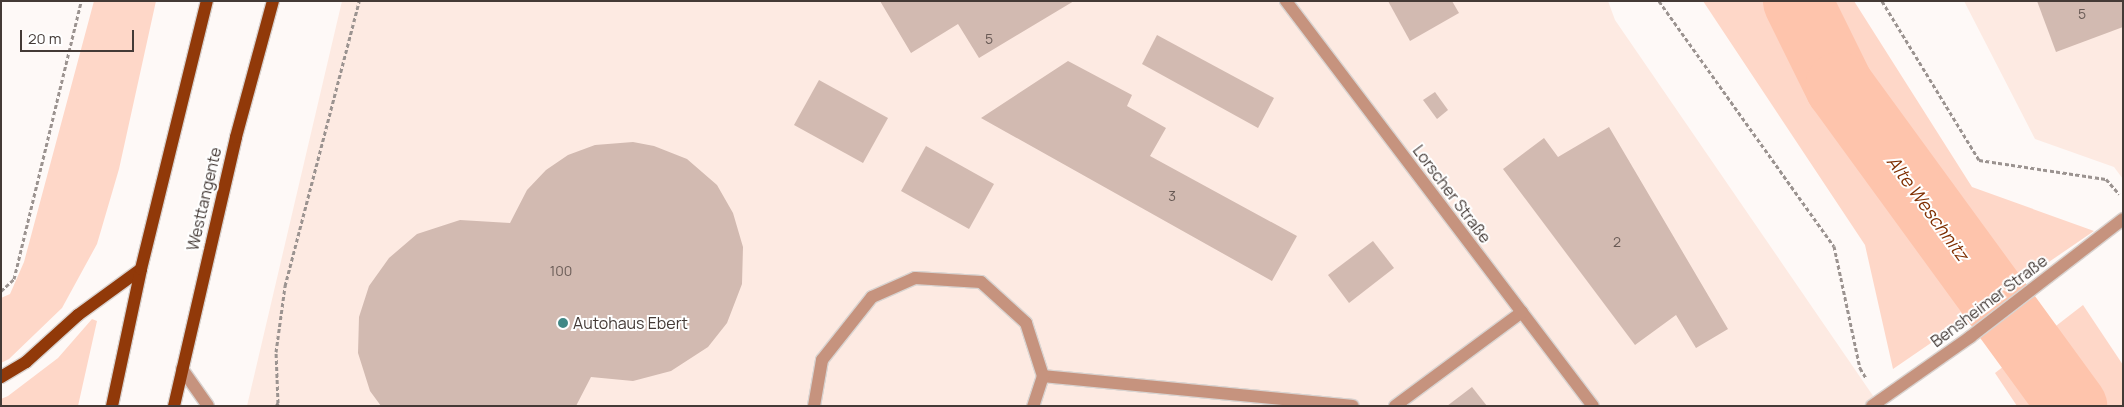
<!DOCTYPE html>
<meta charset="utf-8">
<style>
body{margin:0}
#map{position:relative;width:2124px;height:407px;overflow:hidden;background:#fef9f7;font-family:Manrope,sans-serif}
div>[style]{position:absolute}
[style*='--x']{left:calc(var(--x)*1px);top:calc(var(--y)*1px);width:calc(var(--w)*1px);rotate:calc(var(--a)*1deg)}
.built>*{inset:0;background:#fdeae2}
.green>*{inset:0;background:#fed7c8}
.river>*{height:69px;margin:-34.5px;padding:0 34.5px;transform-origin:34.5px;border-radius:34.5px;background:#fec4ac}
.building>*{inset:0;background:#d2bab1}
.path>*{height:3px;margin-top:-1.5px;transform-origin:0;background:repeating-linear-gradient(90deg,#9b9390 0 4px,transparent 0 6.5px)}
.roads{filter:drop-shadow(1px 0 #d9d3d0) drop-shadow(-1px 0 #d9d3d0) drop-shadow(0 1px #d9d3d0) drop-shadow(0 -1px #d9d3d0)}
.minor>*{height:12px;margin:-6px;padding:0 6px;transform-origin:6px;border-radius:6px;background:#c6937e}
.major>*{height:12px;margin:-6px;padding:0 6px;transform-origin:6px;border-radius:6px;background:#913909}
.dots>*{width:14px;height:14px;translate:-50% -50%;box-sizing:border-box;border:2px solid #fff;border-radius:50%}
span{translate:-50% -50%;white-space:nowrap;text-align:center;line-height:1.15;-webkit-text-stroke:4px #fff;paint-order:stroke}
.number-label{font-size:14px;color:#685a55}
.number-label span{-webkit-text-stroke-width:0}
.street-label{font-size:16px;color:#443a36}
.poi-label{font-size:16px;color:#443a36}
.left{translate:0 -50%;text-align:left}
.water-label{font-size:18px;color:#7f2e00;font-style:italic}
.frame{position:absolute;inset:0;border:2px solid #443a36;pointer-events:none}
.scale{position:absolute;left:20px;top:30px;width:114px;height:22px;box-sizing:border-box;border:2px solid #443a36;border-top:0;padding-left:6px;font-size:15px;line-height:18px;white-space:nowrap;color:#443a36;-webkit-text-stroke:4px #fff;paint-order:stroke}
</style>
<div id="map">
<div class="built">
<div style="clip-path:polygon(342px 1px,1608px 1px,1615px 20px,1880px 406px,247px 406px)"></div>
<div style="clip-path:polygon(1964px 1px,2123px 1px,2123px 179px,2114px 167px,2035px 139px)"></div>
</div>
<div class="green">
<div style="clip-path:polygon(94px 1px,156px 1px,119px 169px,97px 244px,62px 308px,9px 359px,1px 363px,1px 298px,10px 294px,24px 262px)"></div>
<div style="clip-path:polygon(1703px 1px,1854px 1px,1972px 187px,2094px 231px,1893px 369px,1865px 245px)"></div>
<div style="clip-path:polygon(2083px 305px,2123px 365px,2123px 406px,2017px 406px,1995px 373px)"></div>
<div style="clip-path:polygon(92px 319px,97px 321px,78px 406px,1px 406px,1px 399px,8px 396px,58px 358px)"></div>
</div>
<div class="river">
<div style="--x:1797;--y:1;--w:95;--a:63.7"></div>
<div style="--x:1839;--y:86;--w:396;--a:53.9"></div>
</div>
<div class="building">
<div style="clip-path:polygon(880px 1px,1074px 1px,979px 58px,958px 24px,911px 53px)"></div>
<div style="clip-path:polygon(1388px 1px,1452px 1px,1459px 13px,1410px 41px)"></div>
<div style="clip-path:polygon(2037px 1px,2123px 1px,2123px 27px,2056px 52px)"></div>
<div style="clip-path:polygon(1157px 35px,1274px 98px,1258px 128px,1142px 64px)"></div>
<div style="clip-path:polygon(1068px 61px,1132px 95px,1127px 106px,1166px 128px,1150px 156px,1297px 236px,1272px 281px,981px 118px)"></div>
<div style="clip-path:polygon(819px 80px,888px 118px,863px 163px,794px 125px)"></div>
<div style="clip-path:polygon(1435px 92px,1448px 110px,1437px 119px,1423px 100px)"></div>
<div style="clip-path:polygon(1609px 127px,1728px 329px,1696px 348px,1676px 315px,1635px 345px,1503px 169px,1544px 138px,1558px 157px)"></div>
<div style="clip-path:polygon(633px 142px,654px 146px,687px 159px,717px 185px,733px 213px,743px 247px,742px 284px,727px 323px,708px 347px,671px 371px,633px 381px,591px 377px,576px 406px,381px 406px,370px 391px,358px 353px,359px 317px,369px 286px,389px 258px,417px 234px,460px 220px,510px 223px,527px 190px,546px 170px,568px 155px,595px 145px)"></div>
<div style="clip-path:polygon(926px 146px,994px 184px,969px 229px,901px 191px)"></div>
<div style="clip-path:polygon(1373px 241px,1394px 268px,1349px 303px,1328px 275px)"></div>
<div style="clip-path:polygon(1472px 387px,1487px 406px,1447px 406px)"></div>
</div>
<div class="path">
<div style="--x:1659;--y:1;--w:301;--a:54.5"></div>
<div style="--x:1834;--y:246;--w:125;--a:78"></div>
<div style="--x:1860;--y:368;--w:12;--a:59"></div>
<div style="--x:1882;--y:1;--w:186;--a:58.6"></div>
<div style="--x:1979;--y:160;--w:128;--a:8.5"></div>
<div style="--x:2106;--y:179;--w:20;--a:49"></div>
<div style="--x:1;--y:291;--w:18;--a:-43"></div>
<div style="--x:14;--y:279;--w:286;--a:-76.4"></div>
<div style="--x:276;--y:406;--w:4;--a:-56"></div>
<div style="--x:278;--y:403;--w:51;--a:-92.2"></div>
<div style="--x:276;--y:352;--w:67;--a:-82.2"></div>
<div style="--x:285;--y:286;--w:294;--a:-75.4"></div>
</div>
<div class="roads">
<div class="minor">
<div style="--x:1286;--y:1;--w:508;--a:52.84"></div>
<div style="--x:182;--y:369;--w:45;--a:54.9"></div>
<div style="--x:1043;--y:376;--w:311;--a:5.5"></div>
<div style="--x:814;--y:406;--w:47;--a:-80.1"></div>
<div style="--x:822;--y:360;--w:80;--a:-51.6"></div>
<div style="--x:872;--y:297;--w:47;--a:-23.8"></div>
<div style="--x:915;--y:278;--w:66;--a:3.5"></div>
<div style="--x:981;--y:282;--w:61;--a:42.3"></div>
<div style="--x:1026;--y:323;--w:56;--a:72.2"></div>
<div style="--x:1043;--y:376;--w:32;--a:108"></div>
<div style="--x:1395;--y:406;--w:158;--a:-36.5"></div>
<div style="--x:1872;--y:406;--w:120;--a:-35.1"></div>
<div style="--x:1970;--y:337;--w:193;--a:-37.6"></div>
</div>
<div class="major">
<div style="--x:1;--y:377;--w:29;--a:-31"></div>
<div style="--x:26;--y:362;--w:70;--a:-42.1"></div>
<div style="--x:78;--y:315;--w:78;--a:-36.1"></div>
<div style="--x:112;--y:406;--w:140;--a:-78"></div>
<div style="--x:141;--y:269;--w:276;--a:-76.2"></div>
<div style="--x:174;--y:406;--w:276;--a:-77"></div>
<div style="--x:236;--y:137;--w:141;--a:-74.8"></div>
</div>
</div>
<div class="dots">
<div style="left:563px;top:323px;background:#408886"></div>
</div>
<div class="number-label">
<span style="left:2082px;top:14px">5</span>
<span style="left:989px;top:39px">5</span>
<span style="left:1172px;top:196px">3</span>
<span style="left:1617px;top:242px">2</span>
<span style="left:561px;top:271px">100</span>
</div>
<div class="street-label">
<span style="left:1452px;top:194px;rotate:53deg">Lorscher Straße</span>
<span style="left:204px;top:199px;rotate:-77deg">Westtangente</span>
<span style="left:1989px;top:301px;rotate:-37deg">Bensheimer Straße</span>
</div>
<div class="poi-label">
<span class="left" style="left:573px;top:323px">Autohaus Ebert</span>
</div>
<div class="water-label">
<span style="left:1928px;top:208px;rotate:54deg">Alte Weschnitz</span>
</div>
<div class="frame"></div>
<div class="scale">20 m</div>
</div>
